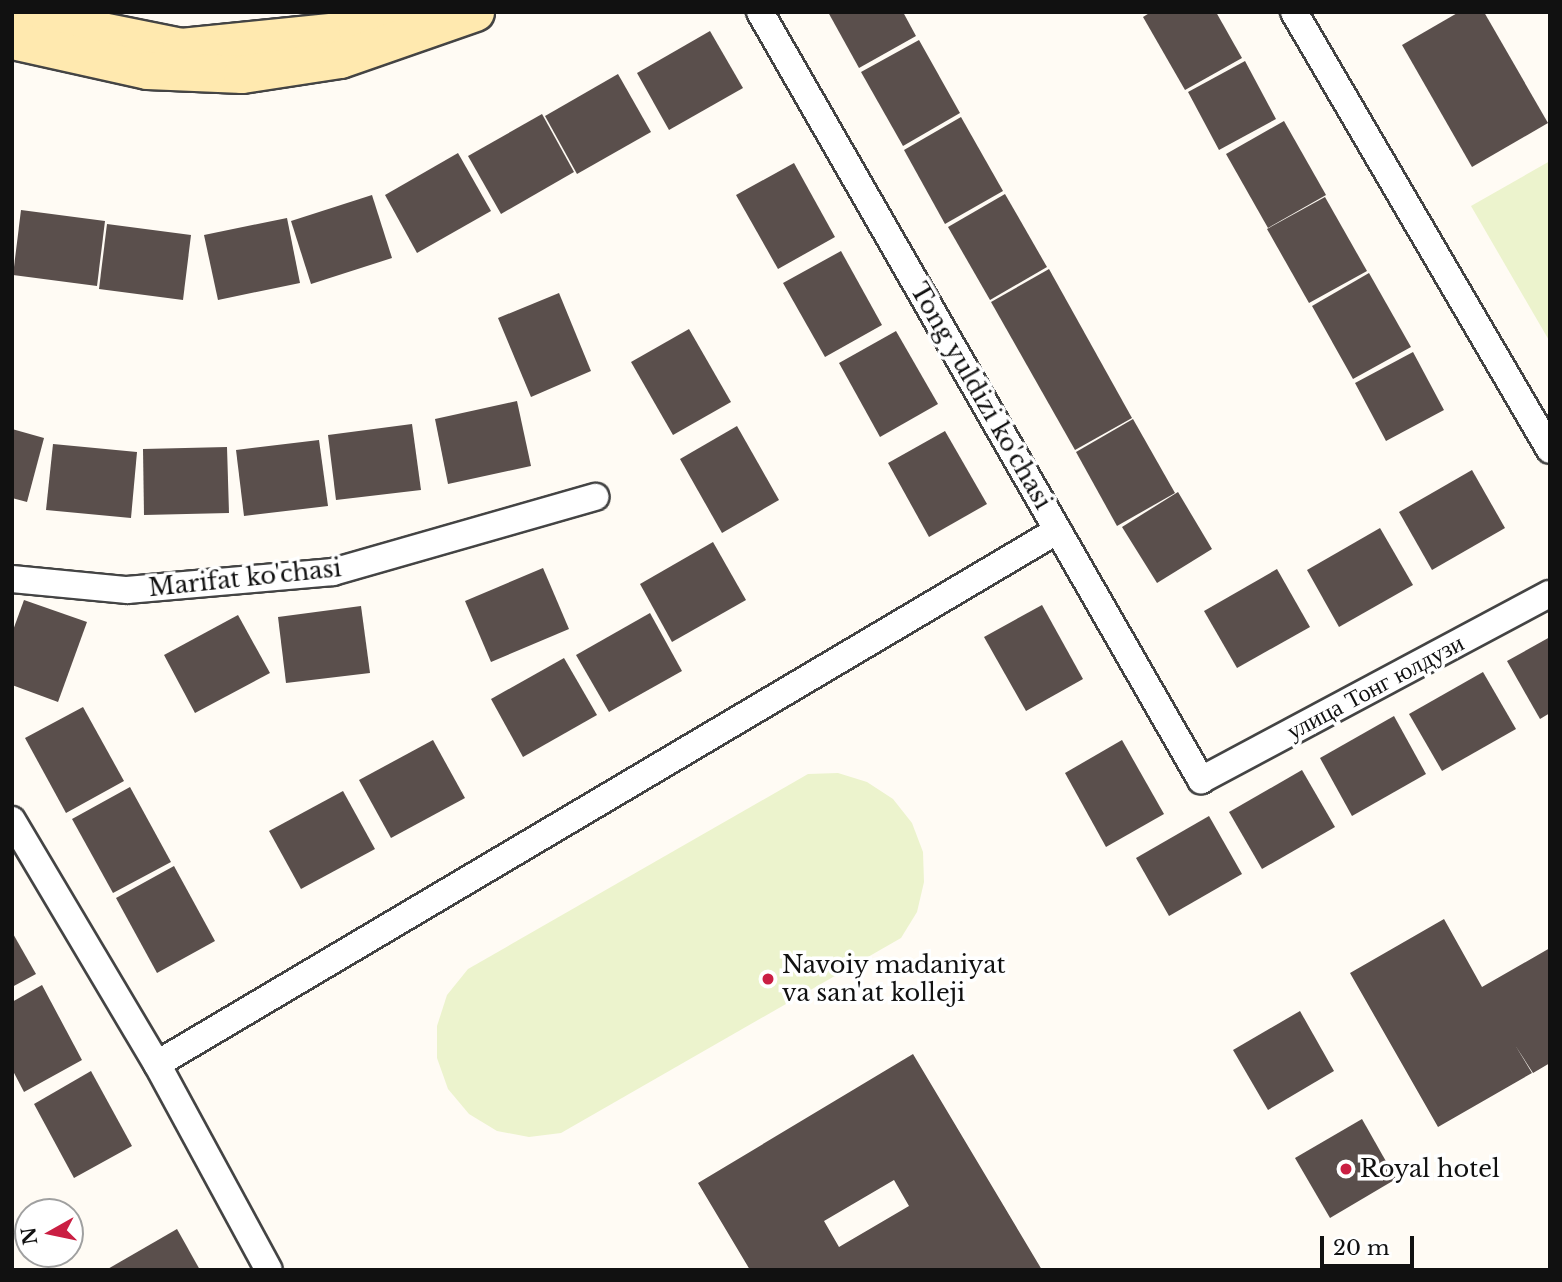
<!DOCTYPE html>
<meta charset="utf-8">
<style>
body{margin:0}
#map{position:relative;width:1562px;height:1282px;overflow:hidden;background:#fffbf4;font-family:"Libre Baskerville",serif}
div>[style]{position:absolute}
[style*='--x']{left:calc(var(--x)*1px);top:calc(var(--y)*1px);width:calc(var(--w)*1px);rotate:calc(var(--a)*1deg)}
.pitch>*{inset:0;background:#ecf3cd}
.building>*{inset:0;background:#5a4f4c}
.roads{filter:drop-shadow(2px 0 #444) drop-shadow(-2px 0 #444) drop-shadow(0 2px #444) drop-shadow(0 -2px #444)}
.street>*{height:26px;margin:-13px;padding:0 13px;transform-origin:13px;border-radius:13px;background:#fff}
.secondary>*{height:37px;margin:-18.5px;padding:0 18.5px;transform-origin:18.5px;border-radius:18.5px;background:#ffe9af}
.dots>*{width:19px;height:19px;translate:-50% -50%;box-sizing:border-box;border:4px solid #fff;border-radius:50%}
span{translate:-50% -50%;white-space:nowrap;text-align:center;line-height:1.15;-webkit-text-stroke:7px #fff;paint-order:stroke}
.street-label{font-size:24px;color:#111}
.poi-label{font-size:24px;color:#111}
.left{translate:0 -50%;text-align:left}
.frame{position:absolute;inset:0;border:14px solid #111;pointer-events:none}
.north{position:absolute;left:14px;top:1198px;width:70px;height:70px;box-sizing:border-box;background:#fff;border:2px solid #a0a0a0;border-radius:50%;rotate:261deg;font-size:19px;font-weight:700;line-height:28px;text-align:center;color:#111}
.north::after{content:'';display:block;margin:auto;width:24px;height:32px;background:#ca1f43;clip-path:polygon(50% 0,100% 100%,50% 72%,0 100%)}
.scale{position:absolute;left:1320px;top:1236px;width:94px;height:32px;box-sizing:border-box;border:4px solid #111;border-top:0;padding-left:9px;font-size:21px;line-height:24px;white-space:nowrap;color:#111;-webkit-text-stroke:5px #fff;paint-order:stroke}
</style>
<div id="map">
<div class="pitch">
<div style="clip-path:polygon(1550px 161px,1550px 342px,1471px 206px)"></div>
<div style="clip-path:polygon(838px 773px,867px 782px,893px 799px,912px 823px,923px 852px,924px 882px,917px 912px,901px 938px,561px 1133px,529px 1137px,497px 1131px,469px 1114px,448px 1089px,437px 1058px,437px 1026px,447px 995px,468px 969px,808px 774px)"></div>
</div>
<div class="building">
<div style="clip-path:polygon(828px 12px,903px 12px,916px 36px,859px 68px)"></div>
<div style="clip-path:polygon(1151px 12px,1216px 12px,1242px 58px,1185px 90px,1143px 17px)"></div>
<div style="clip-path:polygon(1459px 12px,1484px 12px,1548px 123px,1472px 167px,1402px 45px)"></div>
<div style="clip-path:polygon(710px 31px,743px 88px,669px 130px,637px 73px)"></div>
<div style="clip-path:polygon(919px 40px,960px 113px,903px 146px,861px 72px)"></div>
<div style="clip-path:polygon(1245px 61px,1276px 119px,1219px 150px,1188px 92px)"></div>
<div style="clip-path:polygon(618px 74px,651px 132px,577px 174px,545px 116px)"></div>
<div style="clip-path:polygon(542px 114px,574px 172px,501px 214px,468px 156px)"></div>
<div style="clip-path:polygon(961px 117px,1003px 191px,945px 224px,904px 150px)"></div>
<div style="clip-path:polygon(1284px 121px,1326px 195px,1268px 228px,1226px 154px)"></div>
<div style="clip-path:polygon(458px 153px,491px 211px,417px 253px,385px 195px)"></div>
<div style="clip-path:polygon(794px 163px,835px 237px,778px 269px,736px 195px)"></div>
<div style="clip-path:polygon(1005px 194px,1047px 267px,990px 300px,948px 227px)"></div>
<div style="clip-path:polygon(372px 195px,392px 258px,311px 284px,291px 221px)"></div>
<div style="clip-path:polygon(1325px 197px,1367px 271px,1309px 303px,1267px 229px)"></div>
<div style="clip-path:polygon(21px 210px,105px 221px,97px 286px,13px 275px)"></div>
<div style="clip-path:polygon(287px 218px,300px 283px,218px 300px,204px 235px)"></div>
<div style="clip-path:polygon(107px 224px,191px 235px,183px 300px,99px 289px)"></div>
<div style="clip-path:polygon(841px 251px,882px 325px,825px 357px,783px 283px)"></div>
<div style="clip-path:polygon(1049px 269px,1132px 418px,1075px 450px,991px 302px)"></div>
<div style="clip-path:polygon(1369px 273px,1411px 347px,1353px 379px,1312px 306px)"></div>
<div style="clip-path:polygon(559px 293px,591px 371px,531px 397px,498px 318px)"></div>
<div style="clip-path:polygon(689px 329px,731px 402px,673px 435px,631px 362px)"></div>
<div style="clip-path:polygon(896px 331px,938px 404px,880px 437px,839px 363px)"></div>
<div style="clip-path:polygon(1413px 352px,1444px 410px,1386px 441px,1355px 383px)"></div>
<div style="clip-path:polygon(517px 401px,531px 466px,448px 484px,435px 419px)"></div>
<div style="clip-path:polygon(1133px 419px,1175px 493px,1117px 526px,1076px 452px)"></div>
<div style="clip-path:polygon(412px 424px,421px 490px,336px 500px,328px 435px)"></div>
<div style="clip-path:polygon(737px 426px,779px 500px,722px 533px,680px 459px)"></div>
<div style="clip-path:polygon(12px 429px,44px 438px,27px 502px,12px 498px)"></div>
<div style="clip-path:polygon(945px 431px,987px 504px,929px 537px,888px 463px)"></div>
<div style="clip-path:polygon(319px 440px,328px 506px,244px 516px,236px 450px)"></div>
<div style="clip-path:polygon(53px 444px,137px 452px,131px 518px,46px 510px)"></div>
<div style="clip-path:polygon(227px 447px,229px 513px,144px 515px,143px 449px)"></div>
<div style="clip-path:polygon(1472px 470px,1505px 528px,1432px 570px,1399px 512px)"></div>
<div style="clip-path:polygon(1178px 492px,1212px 549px,1157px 583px,1122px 527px)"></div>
<div style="clip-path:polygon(1380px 528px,1413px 585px,1339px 627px,1307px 570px)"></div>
<div style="clip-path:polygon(713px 542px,746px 600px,672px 642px,640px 584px)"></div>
<div style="clip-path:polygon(543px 568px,569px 629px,491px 662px,465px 601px)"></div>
<div style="clip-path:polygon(1277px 569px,1310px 627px,1237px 668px,1204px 611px)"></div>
<div style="clip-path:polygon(24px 600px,87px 622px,58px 702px,12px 685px,12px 633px)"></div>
<div style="clip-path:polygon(1042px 605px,1083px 679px,1026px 711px,984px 637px)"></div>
<div style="clip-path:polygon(361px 606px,370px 673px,286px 683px,278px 617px)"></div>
<div style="clip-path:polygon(650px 613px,682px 671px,609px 712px,576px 655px)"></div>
<div style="clip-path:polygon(238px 615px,270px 673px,195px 713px,164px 655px)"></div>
<div style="clip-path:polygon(1550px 637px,1550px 713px,1540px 719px,1507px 661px)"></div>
<div style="clip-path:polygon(564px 658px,597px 715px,523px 757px,491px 699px)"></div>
<div style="clip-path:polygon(1483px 672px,1516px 729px,1442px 771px,1409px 714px)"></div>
<div style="clip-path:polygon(83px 707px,124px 781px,66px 813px,25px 738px)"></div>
<div style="clip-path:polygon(1394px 716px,1426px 774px,1352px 816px,1320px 758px)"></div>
<div style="clip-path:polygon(433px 740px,465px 798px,391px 838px,359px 780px)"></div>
<div style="clip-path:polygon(1122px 740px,1164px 814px,1106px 847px,1065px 773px)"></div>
<div style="clip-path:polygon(1302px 770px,1335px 827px,1262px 869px,1229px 812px)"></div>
<div style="clip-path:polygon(130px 787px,171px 862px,113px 893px,72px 819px)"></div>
<div style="clip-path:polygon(343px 791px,375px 849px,301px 889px,269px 831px)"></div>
<div style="clip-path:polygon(1209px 816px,1242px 874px,1169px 916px,1136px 858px)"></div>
<div style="clip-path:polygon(174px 866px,215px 941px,157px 973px,116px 898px)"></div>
<div style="clip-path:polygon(1444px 919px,1482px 987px,1550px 948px,1550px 1063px,1533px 1073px,1515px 1045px,1532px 1073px,1438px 1127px,1350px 973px)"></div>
<div style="clip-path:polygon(12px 932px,36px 974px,12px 987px)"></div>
<div style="clip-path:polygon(42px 985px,82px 1060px,24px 1092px,12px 1069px,12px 1002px)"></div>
<div style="clip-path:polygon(1300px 1011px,1334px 1071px,1268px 1110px,1233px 1050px)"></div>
<div style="clip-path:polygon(evenodd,913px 1054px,1042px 1270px,750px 1270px,698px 1183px,913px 1054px,894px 1180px,909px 1206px,839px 1247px,824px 1221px,894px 1180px)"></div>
<div style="clip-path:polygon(91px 1071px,132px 1146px,74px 1178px,34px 1104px)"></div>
<div style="clip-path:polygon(1362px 1119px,1396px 1179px,1330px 1218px,1295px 1158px)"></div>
<div style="clip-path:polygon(177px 1229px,200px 1270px,106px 1270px)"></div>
</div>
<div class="roads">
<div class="street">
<div style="--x:760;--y:12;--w:886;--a:60.13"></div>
<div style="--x:1201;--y:780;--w:395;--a:-28.1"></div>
<div style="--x:1294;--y:12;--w:507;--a:59.69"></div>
<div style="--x:12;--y:579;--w:116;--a:5.5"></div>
<div style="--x:127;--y:590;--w:207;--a:-5"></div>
<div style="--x:333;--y:572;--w:273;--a:-16"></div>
<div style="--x:12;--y:820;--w:284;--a:59.3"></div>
<div style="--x:157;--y:1064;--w:234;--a:61.5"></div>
<div style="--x:157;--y:1064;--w:1047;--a:-30.65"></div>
</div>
<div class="secondary">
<div style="--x:12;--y:13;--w:172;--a:11.4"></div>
<div style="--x:181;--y:47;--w:177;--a:-5.8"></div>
<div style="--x:357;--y:29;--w:43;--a:-23.6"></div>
<div style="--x:12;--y:40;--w:138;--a:12.5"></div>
<div style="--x:147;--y:70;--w:95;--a:2.4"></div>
<div style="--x:242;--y:74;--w:99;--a:-8.7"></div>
<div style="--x:340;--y:59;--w:143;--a:-19.2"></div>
</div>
</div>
<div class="dots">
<div style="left:768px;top:979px;background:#ca1f43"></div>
<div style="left:1346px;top:1169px;background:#ca1f43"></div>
</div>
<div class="street-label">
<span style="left:981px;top:396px;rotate:60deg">Tong yuldizi ko'chasi</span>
<span style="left:245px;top:578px;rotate:-6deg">Marifat ko'chasi</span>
<span style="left:1375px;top:687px;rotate:-28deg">улица Тонг юлдузи</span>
</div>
<div class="poi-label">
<span class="left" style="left:782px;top:979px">Navoiy madaniyat<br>va san'at kolleji</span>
<span class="left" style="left:1360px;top:1169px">Royal hotel</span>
</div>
<div class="frame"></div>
<div class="north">N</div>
<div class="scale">20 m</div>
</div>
